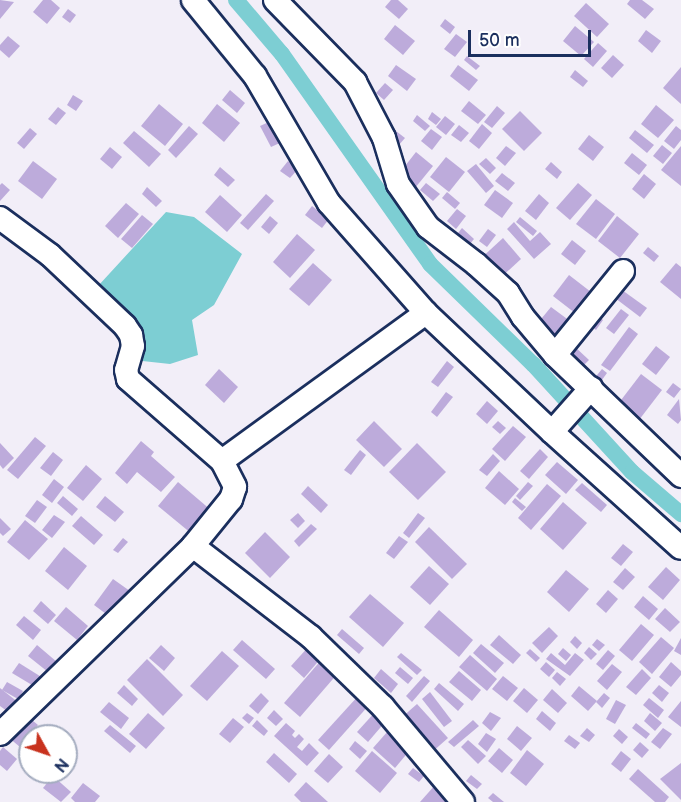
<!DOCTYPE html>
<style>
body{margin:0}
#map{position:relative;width:681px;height:802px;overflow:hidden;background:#f2eef8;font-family:"Balsamiq Sans",sans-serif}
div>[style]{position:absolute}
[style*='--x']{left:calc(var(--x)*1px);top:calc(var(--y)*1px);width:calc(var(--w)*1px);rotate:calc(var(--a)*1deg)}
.water>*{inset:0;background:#7dced3}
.canal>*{height:16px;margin:-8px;padding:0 8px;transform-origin:8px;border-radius:8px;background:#7dced3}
.building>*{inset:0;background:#bdabdb}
.roads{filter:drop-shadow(2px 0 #1b2f5e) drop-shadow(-2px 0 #1b2f5e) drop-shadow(0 2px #1b2f5e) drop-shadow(0 -2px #1b2f5e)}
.minor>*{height:22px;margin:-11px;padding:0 11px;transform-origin:11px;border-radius:11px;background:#fff}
span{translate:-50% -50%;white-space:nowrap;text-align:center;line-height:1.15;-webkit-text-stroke:6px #fff;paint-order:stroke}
.north{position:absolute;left:18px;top:724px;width:60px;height:60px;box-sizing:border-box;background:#fff;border:2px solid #a4acbf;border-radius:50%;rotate:130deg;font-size:16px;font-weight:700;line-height:24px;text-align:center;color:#1b2f5e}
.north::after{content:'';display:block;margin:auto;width:21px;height:27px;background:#c8321e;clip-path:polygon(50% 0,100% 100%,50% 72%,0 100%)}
.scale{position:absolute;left:468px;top:30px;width:123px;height:27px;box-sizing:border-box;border:3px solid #1b2f5e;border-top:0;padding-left:8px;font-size:18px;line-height:21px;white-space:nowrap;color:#1b2f5e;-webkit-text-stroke:4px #fff;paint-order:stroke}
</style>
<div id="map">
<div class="water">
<div style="clip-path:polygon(166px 212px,194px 217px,242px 254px,214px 305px,192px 320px,198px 355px,170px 364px,124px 359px,120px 333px,87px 298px)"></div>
</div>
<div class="canal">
<div style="--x:236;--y:0;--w:71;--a:49.6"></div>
<div style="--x:282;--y:54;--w:257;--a:54.8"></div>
<div style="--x:430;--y:264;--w:144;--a:44.2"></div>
<div style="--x:533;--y:364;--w:147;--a:47.5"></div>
<div style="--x:632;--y:472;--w:65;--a:40.6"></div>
</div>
<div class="building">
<div style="clip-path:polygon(0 0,14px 2px,0 19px)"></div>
<div style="clip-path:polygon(43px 0,51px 0,60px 8px,47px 24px,33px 12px)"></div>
<div style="clip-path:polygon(391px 0,398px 0,408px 9px,399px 19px,385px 7px)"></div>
<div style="clip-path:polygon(630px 0,642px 0,654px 9px,645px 19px,627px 4px)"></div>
<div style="clip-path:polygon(586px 3px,609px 24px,597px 37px,574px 16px)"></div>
<div style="clip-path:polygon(68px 9px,76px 15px,70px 23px,62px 17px)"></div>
<div style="clip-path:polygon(445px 19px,455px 27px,450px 34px,440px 26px)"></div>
<div style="clip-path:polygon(395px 25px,415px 41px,403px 55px,384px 39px)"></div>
<div style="clip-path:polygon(575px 26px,594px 42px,581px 56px,563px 41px)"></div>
<div style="clip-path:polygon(646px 30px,661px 41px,652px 53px,638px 41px)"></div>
<div style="clip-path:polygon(456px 34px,467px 42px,455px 57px,444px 49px)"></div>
<div style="clip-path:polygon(8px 36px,20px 46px,9px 58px,0 50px,0 45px)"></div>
<div style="clip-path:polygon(598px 43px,607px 51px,593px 67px,584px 59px)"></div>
<div style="clip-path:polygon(613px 55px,624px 65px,612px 78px,601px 68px)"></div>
<div style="clip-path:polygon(467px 56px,480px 66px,476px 70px,464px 60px)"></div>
<div style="clip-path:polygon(396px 65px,416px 79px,407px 91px,388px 76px)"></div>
<div style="clip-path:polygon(458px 65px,478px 80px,469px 91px,450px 76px)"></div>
<div style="clip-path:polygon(681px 67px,681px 104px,663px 88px)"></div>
<div style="clip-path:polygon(575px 70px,588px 81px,583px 87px,570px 77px)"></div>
<div style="clip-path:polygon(385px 83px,393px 90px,384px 100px,376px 93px)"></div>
<div style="clip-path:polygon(230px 90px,245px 103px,237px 113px,222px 100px)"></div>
<div style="clip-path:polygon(73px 95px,83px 101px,76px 111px,67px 105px)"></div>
<div style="clip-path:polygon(469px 101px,486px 115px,478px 124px,461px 111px)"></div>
<div style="clip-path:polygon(159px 104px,183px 124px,165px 146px,141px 126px)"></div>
<div style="clip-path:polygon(217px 104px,240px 123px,224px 142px,202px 123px)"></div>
<div style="clip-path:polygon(656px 105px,674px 120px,658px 138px,641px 124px)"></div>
<div style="clip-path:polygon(497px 106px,505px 113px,492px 128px,484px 122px)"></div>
<div style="clip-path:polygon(58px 107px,66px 113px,56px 125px,48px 119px)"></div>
<div style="clip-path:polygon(520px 111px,542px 133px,524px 151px,502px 129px)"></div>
<div style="clip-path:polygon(432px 112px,441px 119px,436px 125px,428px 119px)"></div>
<div style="clip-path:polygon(417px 115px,430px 126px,425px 131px,413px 121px)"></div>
<div style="clip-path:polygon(445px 116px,455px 124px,446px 135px,436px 127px)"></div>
<div style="clip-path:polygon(271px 121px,282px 142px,271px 147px,260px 126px)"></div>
<div style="clip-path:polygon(482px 124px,492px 133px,479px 149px,469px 141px)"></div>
<div style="clip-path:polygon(459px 125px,469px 133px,461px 142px,451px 135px)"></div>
<div style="clip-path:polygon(189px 126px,198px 134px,176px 158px,168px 150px)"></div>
<div style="clip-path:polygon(676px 126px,681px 130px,681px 140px,674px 149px,664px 141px)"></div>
<div style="clip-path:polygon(30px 128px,37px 134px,24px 149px,17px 143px)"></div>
<div style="clip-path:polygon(392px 128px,405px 138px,398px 146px,386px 136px)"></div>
<div style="clip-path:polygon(431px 129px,442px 137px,432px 150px,421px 141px)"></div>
<div style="clip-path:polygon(635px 130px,654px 145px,647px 153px,629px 138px)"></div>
<div style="clip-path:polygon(134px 131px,161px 154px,149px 167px,123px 143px)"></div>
<div style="clip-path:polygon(589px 135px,604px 147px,593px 161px,578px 149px)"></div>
<div style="clip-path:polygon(662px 145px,672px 153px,663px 164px,653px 156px)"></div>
<div style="clip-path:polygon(506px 146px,516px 153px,505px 166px,496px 158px)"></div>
<div style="clip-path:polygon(681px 146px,681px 186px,661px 170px)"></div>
<div style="clip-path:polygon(110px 147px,122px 157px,112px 169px,100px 159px)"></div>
<div style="clip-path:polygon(416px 152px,433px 166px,415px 188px,398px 175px)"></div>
<div style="clip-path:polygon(632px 153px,647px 165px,639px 175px,624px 163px)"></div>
<div style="clip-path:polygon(446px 157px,465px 172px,449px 192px,430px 177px)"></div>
<div style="clip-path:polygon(486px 158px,496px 168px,490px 174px,479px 164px)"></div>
<div style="clip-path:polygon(33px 161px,57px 179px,42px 199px,18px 181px)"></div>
<div style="clip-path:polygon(288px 161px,298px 169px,290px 178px,280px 171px)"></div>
<div style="clip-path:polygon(551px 162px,562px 172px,557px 179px,545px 169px)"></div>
<div style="clip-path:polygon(476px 164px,494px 186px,486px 193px,467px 171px)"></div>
<div style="clip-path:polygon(220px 167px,235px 180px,228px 187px,214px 175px)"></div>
<div style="clip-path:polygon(502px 173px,515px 183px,508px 191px,495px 181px)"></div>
<div style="clip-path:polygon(644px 174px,656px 184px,644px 199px,632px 189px)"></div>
<div style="clip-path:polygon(2px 183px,10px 190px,0 201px,0 185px)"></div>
<div style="clip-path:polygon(426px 183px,440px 194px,433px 201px,420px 190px)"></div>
<div style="clip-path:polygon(578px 183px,592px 195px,570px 220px,556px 208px)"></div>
<div style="clip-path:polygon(147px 187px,162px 201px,156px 207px,142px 194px)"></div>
<div style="clip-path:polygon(495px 190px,513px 203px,502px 218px,484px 205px)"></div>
<div style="clip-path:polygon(447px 192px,460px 203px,455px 209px,442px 198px)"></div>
<div style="clip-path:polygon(266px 194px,274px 201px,248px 230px,240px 223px)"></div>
<div style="clip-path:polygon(539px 194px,549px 203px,536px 220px,525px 211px)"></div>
<div style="clip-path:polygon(220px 195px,242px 215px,227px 232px,205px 212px)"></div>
<div style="clip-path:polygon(596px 199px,615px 214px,596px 239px,576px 224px)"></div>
<div style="clip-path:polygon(126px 203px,139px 214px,118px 238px,105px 226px)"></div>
<div style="clip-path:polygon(312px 206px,329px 219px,322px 228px,305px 215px)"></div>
<div style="clip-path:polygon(457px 209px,466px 216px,456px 229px,447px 221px)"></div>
<div style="clip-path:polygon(142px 215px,153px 224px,132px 248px,121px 239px)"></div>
<div style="clip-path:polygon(270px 216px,278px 223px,269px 234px,261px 227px)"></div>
<div style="clip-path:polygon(617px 216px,639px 234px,620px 258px,598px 241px)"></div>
<div style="clip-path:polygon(520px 217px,537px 231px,533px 236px,516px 222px)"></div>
<div style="clip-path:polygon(514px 222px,530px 241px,540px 232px,551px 244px,534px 259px,507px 229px)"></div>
<div style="clip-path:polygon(462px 228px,474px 239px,470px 244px,458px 233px)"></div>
<div style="clip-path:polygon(488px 229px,496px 235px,487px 247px,479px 241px)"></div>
<div style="clip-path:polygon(297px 234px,315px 250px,290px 278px,273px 262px)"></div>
<div style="clip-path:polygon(503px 238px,521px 259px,497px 281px,478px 261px)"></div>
<div style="clip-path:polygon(572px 240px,586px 251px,575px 265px,561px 254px)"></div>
<div style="clip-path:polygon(648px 247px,659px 256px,654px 262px,643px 253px)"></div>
<div style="clip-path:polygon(313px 263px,332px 280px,309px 306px,289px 289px)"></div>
<div style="clip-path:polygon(676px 263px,681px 267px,681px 299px,660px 282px)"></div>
<div style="clip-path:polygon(569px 275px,591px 292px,575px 313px,553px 296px)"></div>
<div style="clip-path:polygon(622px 290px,647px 308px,640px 317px,615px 298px)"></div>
<div style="clip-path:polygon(551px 307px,574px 324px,560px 342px,537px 324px)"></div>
<div style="clip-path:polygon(621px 309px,629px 315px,614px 334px,606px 328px)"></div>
<div style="clip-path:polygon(592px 311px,603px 320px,596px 330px,585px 321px)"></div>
<div style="clip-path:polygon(629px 327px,638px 334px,610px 371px,601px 365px)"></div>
<div style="clip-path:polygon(574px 346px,589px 360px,583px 366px,568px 352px)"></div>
<div style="clip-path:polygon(656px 346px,670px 357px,656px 375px,642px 364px)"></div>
<div style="clip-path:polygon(447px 361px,454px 367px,438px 387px,431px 382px)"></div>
<div style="clip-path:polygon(219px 369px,238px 387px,224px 403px,205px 385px)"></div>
<div style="clip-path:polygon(602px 369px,607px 373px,599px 384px,593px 380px)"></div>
<div style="clip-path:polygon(641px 374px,662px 390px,639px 420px,618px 404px)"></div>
<div style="clip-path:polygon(673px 383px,681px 389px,674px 398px,666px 392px)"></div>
<div style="clip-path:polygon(446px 392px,453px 397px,437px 417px,431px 412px)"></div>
<div style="clip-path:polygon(679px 399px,681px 420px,678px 424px,667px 415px)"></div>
<div style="clip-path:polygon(487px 401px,498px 411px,487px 424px,476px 414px)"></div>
<div style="clip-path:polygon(374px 421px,402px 449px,384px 467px,356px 440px)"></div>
<div style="clip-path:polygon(498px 421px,506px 428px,500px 434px,492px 427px)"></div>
<div style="clip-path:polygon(513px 426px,526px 437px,505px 461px,492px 449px)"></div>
<div style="clip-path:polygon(35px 437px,46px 446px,18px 479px,7px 470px)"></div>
<div style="clip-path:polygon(141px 441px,154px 452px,151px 456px,175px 477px,161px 492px,137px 472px,127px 484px,115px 473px)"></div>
<div style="clip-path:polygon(0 443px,14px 458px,3px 469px,0 465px)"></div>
<div style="clip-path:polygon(417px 443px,446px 472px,418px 500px,389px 472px)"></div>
<div style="clip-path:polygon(540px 449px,548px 457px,529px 479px,520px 471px)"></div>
<div style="clip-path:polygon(360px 450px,366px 455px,351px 475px,344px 470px)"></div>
<div style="clip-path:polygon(53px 452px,63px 460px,51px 476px,40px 468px)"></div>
<div style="clip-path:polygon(493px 454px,500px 461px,487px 476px,479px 470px)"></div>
<div style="clip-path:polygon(557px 462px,578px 480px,566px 494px,545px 475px)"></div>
<div style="clip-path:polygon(86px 465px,102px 479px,83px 501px,67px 488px)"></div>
<div style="clip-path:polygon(499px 471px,519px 489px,505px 505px,485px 488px)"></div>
<div style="clip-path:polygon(54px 479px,64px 487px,52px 503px,42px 495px)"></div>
<div style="clip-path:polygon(178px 482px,212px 511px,192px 534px,158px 506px)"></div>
<div style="clip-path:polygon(528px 482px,533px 486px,520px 500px,516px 496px)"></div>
<div style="clip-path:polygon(582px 483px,607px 505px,601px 512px,575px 490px)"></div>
<div style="clip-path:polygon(547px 484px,561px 496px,531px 530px,518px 518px)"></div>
<div style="clip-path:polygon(308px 486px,328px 505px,321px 513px,301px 494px)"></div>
<div style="clip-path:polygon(63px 496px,78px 509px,72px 516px,57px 503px)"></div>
<div style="clip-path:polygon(105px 496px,124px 512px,115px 522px,96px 507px)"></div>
<div style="clip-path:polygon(515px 498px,526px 507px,522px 511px,512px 502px)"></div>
<div style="clip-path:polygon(37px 500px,47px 507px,35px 523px,25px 516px)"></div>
<div style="clip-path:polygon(563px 502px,587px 523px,563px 550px,540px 529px)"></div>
<div style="clip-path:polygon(298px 513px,305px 521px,298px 528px,290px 520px)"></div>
<div style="clip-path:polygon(418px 513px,425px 518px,409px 538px,403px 533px)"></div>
<div style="clip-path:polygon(54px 515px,65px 522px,52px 538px,42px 530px)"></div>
<div style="clip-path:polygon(81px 516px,103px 535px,94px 545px,72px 526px)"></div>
<div style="clip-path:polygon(0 518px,11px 529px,3px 536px,0 533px)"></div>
<div style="clip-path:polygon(25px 520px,48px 539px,29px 560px,7px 542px)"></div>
<div style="clip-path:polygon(311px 524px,317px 529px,299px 547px,294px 541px)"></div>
<div style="clip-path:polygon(429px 527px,467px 564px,452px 579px,415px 542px)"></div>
<div style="clip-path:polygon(265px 532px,290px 557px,270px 578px,245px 553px)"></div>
<div style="clip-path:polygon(399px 536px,408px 542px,394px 559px,386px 553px)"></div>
<div style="clip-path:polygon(123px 538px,128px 542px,118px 553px,113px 550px)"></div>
<div style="clip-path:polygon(623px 544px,633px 552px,621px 566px,611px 558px)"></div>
<div style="clip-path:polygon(64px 547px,87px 566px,68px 590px,45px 571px)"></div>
<div style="clip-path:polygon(429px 566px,449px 584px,430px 605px,410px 587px)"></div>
<div style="clip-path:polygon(666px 567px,680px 580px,663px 600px,648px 587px)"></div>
<div style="clip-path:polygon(625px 568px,635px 577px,623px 590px,613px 582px)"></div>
<div style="clip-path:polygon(566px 570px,589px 589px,569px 612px,547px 592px)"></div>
<div style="clip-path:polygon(113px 579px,144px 601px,125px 628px,94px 605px)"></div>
<div style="clip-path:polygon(608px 590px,618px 599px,606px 613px,596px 604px)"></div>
<div style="clip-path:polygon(370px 594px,404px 623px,383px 647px,349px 617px)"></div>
<div style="clip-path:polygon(643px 596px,658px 609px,649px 620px,634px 607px)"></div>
<div style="clip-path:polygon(41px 601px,56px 615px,48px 624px,33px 611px)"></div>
<div style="clip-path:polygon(66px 607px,88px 626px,77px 640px,54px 621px)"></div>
<div style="clip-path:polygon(665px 608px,680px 622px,670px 632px,655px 619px)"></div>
<div style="clip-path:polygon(439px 610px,473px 640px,459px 657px,424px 627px)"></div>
<div style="clip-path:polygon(24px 616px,41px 630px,33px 640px,16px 625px)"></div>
<div style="clip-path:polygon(641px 624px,654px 635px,632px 661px,619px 650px)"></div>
<div style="clip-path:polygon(549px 627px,558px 636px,542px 653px,532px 643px)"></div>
<div style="clip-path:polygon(342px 629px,364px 648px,359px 654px,337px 635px)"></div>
<div style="clip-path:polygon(499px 635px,521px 655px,513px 664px,490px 645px)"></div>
<div style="clip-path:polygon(575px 636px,582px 643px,577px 649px,570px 642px)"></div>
<div style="clip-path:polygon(661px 637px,674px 648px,652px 674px,639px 662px)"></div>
<div style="clip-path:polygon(681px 638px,681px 655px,674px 651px)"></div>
<div style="clip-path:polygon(597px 639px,605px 645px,599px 651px,592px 645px)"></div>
<div style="clip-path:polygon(242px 640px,275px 669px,266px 679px,233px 650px)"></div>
<div style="clip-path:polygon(481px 644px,504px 663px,495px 673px,473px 653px)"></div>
<div style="clip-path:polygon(37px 645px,57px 662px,48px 672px,28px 656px)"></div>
<div style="clip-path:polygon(161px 645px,175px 658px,164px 671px,149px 658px)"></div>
<div style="clip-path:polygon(310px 645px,322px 657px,304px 678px,291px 666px)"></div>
<div style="clip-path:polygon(589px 647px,597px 654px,591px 660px,584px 653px)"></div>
<div style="clip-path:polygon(563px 648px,571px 655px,566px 661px,558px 654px)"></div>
<div style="clip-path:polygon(530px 649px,540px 658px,536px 662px,526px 653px)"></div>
<div style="clip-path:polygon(608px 650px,615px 656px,603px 670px,596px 664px)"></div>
<div style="clip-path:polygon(222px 651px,239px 666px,207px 701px,190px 686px)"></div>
<div style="clip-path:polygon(401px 653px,422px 670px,417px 675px,397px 657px)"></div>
<div style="clip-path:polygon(551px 653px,565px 665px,575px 653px,584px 660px,570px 676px,546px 659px)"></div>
<div style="clip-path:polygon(470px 655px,497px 679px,487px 691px,459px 667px)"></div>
<div style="clip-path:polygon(323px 658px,339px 672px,300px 717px,284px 703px)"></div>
<div style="clip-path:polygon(147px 659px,183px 695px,163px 716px,127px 680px)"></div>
<div style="clip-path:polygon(546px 662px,555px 670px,549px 677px,540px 669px)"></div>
<div style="clip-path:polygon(671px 662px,681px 671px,681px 675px,671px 687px,659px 677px)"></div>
<div style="clip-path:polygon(19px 663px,43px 678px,37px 688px,12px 673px)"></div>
<div style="clip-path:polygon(612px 664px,622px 672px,607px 690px,597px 681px)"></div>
<div style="clip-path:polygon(400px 667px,413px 678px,408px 684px,395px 673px)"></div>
<div style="clip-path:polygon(381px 669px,398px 684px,391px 693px,374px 678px)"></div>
<div style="clip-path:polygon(642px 669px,651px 678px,636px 695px,626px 687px)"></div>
<div style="clip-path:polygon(459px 671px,481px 690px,472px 701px,449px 682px)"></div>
<div style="clip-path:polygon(557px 672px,566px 679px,560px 686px,552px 678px)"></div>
<div style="clip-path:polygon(424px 676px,430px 681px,412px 702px,406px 696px)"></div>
<div style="clip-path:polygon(503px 676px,518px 688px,507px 701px,492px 689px)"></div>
<div style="clip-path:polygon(7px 682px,23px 691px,18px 699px,2px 690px)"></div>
<div style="clip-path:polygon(439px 683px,464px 704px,458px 711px,434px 689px)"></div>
<div style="clip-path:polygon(124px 685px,138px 699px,132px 706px,117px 693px)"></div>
<div style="clip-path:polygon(659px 685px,669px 693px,662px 702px,652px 693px)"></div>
<div style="clip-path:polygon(579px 686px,597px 701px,588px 711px,571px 696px)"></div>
<div style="clip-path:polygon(0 688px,19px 703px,11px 714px,0 706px)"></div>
<div style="clip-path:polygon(524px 688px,538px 700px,527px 713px,513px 701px)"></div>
<div style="clip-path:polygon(552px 689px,567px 703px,558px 713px,543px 700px)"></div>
<div style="clip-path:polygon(430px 692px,452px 721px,444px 727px,422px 699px)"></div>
<div style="clip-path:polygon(261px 693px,269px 701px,258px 714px,249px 706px)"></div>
<div style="clip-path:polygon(604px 693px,610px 698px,602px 708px,596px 702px)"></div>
<div style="clip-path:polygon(359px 695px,370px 704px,329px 750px,318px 740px)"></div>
<div style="clip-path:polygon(649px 698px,664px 710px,658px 718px,643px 705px)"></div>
<div style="clip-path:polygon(616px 700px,626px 705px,615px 724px,606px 719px)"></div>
<div style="clip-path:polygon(681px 701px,681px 727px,668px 717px)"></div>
<div style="clip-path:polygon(109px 702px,129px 718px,121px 729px,100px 712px)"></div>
<div style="clip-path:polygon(417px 704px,448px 738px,431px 753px,400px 719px)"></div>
<div style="clip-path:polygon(274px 710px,283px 719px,276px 726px,267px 718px)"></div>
<div style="clip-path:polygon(376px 711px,386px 721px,368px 742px,357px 732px)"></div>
<div style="clip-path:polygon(542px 711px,556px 723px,550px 731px,536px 719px)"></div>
<div style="clip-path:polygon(490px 712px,501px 718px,491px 731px,482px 723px)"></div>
<div style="clip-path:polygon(148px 713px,165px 728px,146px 749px,129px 734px)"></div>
<div style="clip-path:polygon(247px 713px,254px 718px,249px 724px,242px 718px)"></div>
<div style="clip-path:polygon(650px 713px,662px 723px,655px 731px,644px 721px)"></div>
<div style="clip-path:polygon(26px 715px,38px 725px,20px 747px,8px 737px)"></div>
<div style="clip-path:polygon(233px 718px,244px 727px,230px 743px,219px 734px)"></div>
<div style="clip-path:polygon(257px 720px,268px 731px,264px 736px,252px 726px)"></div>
<div style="clip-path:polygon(473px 720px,479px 726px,454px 747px,448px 742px)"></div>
<div style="clip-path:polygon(286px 723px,295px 731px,292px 735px,295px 738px,299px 734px,304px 739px,297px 747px,302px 751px,309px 743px,319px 753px,307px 766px,274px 736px)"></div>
<div style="clip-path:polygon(636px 723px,650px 734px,646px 739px,632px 728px)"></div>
<div style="clip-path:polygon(110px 725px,136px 746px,130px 753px,104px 731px)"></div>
<div style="clip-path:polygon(517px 726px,532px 738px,521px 751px,507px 739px)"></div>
<div style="clip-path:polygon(587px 728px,595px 735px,589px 742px,580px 736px)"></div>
<div style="clip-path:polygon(663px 728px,672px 734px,660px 749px,651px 742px)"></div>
<div style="clip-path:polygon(619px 729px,628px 737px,622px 744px,613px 736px)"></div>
<div style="clip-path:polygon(388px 731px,410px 750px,395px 768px,373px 748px)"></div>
<div style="clip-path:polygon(486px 733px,496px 739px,487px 752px,478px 744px)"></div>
<div style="clip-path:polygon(569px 735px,580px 743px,575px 749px,564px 741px)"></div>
<div style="clip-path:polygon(30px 738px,30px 758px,29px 760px,19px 752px)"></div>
<div style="clip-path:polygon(468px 740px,486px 756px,478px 764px,461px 747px)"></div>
<div style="clip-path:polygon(355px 741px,367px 751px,360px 759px,349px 749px)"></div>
<div style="clip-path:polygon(640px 742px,649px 750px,642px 758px,633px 750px)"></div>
<div style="clip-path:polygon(3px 747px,17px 759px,7px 771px,0 765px,0 751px)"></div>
<div style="clip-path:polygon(499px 748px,513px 760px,502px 773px,488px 761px)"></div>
<div style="clip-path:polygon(527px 750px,544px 764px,526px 786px,510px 773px)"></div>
<div style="clip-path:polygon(372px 751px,397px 773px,380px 793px,355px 771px)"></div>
<div style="clip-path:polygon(621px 751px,631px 759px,621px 772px,611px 764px)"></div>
<div style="clip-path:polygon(274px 753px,297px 774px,289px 783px,266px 762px)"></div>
<div style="clip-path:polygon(329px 754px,343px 767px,328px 783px,314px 771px)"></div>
<div style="clip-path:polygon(681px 763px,681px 800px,660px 779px)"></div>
<div style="clip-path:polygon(413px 768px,424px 776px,419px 782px,408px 774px)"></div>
<div style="clip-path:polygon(638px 769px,669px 797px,665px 802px,655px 802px,629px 779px)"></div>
<div style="clip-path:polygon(471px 775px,482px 784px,477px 789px,466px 781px)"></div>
<div style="clip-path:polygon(53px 776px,71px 792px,61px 802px,43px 788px)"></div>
<div style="clip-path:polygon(306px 782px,328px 802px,301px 802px,294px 795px)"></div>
<div style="clip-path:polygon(83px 783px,100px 796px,95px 802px,75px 802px,71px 798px)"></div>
<div style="clip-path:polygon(436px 784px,456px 802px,420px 802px)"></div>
<div style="clip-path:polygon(493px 793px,504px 802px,493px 802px,488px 798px)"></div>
</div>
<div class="roads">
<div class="minor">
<div style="--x:193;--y:0;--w:98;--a:50.8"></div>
<div style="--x:255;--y:76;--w:147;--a:59.8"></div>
<div style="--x:329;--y:203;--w:147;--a:48.6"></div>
<div style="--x:426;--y:313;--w:173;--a:43.4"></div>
<div style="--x:552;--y:432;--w:173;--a:42"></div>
<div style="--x:275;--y:0;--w:115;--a:45.7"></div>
<div style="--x:355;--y:82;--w:63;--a:62.6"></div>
<div style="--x:384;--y:138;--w:48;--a:73.1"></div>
<div style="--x:398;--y:184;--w:52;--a:55.1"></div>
<div style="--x:428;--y:227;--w:61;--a:37.6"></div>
<div style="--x:476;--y:264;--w:43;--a:42.2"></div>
<div style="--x:508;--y:293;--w:28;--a:58"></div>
<div style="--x:523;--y:317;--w:50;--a:49.9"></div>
<div style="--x:555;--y:355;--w:175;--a:43.8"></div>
<div style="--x:0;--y:218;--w:62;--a:36.5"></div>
<div style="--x:50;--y:255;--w:103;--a:43.4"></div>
<div style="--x:125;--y:326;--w:11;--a:56"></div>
<div style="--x:131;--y:335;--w:11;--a:80"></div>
<div style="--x:133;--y:346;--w:25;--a:106"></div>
<div style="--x:126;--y:370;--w:9;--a:77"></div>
<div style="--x:128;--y:379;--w:125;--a:41.1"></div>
<div style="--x:222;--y:461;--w:29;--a:63"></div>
<div style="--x:235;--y:487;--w:13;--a:108"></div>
<div style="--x:231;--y:499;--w:60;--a:129"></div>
<div style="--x:193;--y:546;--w:149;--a:37.6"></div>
<div style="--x:311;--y:637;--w:100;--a:44.2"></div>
<div style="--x:383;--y:707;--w:124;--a:49.9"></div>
<div style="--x:555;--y:355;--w:108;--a:-51"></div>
<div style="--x:552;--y:432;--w:59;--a:-48.4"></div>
<div style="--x:222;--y:461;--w:252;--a:-36"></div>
<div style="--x:0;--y:734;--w:269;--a:-44.2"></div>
</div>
</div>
<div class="north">N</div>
<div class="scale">50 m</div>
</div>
